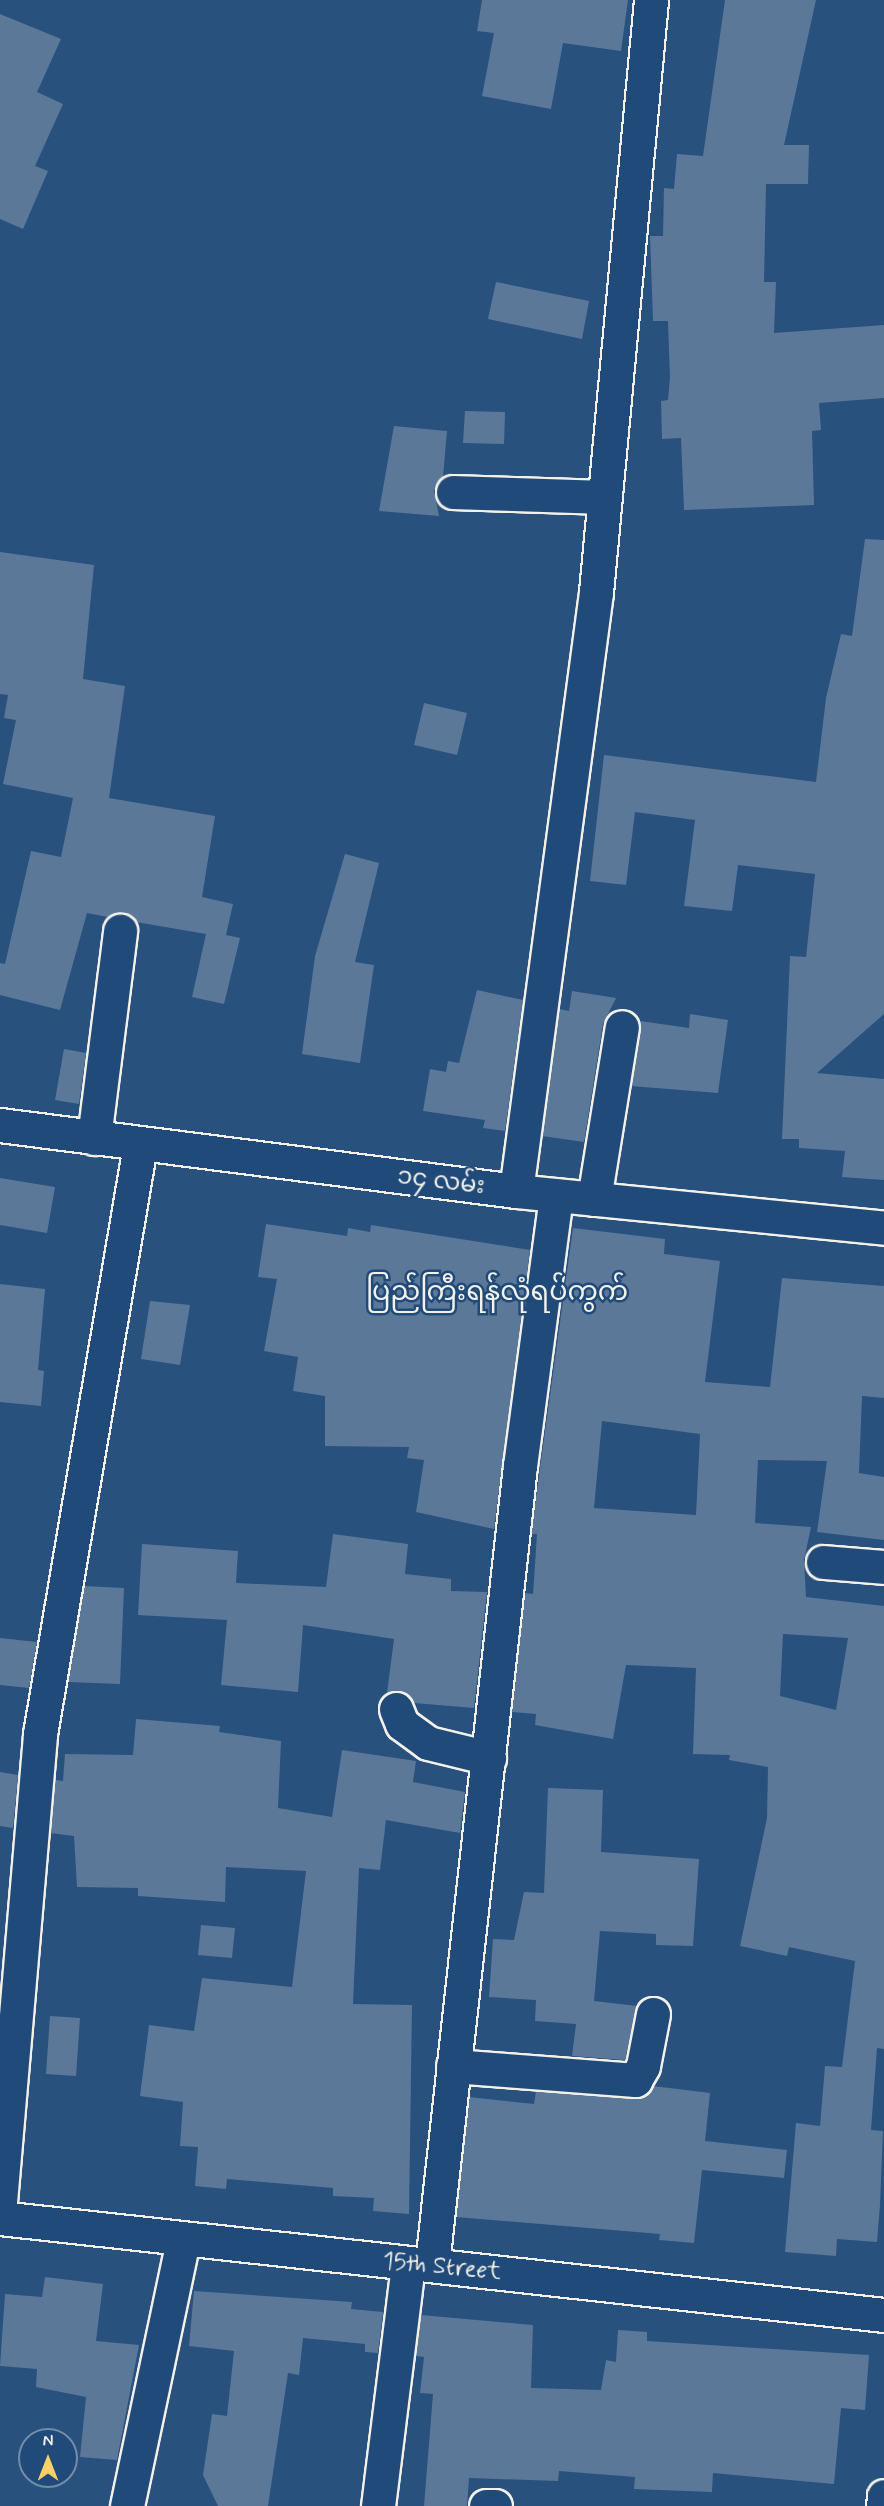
<!DOCTYPE html>
<meta charset="utf-8">
<style>
body{margin:0}
#map{position:relative;width:884px;height:2506px;overflow:hidden;background:#28517e;font-family:Mynerve,"Noto Sans Myanmar",sans-serif}
div>[style]{position:absolute}
[style*='--x']{left:calc(var(--x)*1px);top:calc(var(--y)*1px);width:calc(var(--w)*1px);rotate:calc(var(--a)*1deg)}
.building>*{inset:0;background:#5b7899}
.roads{filter:drop-shadow(2px 0 #f4f1e8) drop-shadow(-2px 0 #f4f1e8) drop-shadow(0 2px #f4f1e8) drop-shadow(0 -2px #f4f1e8)}
.minor>*{height:33px;margin:-16.5px;padding:0 16.5px;transform-origin:16.5px;border-radius:16.5px;background:#1f4a7a}
span{translate:-50% -50%;white-space:nowrap;text-align:center;line-height:1.15;-webkit-text-stroke:5px #1f4a7a;paint-order:stroke}
.street-label{font-size:24px;color:#f4f1e8}
.quarter-label{font-size:27px;color:#f4f1e8}
.north{position:absolute;left:18px;top:2428px;width:60px;height:60px;box-sizing:border-box;background:#1f4a7a;border:2px solid #748da6;border-radius:50%;rotate:0deg;font-size:16px;font-weight:700;line-height:24px;text-align:center;color:#f4f1e8}
.north::after{content:'';display:block;margin:auto;width:21px;height:27px;background:#ffd166;clip-path:polygon(50% 0,100% 100%,50% 72%,0 100%)}
</style>
<div id="map">
<div class="building">
<div style="clip-path:polygon(482px 0,628px 0,621px 51px,563px 43px,551px 109px,482px 96px,494px 33px,477px 31px)"></div>
<div style="clip-path:polygon(725px 0,816px 0,784px 145px,809px 145px,808px 184px,766px 184px,764px 282px,776px 282px,774px 333px,884px 325px,884px 398px,819px 403px,821px 430px,812px 431px,814px 505px,684px 510px,681px 438px,662px 439px,661px 401px,668px 400px,670px 377px,668px 321px,653px 321px,650px 236px,663px 236px,664px 188px,674px 189px,677px 154px,703px 156px)"></div>
<div style="clip-path:polygon(0 14px,61px 39px,37px 92px,63px 104px,35px 166px,48px 171px,23px 229px,0 219px)"></div>
<div style="clip-path:polygon(496px 282px,589px 301px,582px 339px,488px 319px)"></div>
<div style="clip-path:polygon(465px 411px,505px 412px,504px 444px,463px 443px)"></div>
<div style="clip-path:polygon(394px 426px,447px 431px,443px 477px,434px 491px,439px 516px,379px 511px)"></div>
<div style="clip-path:polygon(865px 539px,884px 540px,884px 1014px,817px 1073px,884px 1079px,884px 1180px,842px 1177px,845px 1151px,799px 1148px,799px 1139px,782px 1139px,790px 956px,806px 957px,815px 874px,738px 865px,732px 911px,684px 906px,695px 820px,635px 812px,626px 885px,590px 881px,604px 755px,816px 782px,826px 698px,841px 634px,852px 636px)"></div>
<div style="clip-path:polygon(0 552px,94px 565px,83px 679px,125px 686px,109px 798px,215px 816px,202px 897px,233px 904px,226px 935px,240px 938px,224px 1004px,192px 997px,206px 934px,136px 922px,122px 912px,108px 917px,87px 913px,60px 1010px,0 995px,0 963px,5px 964px,31px 851px,61px 857px,73px 798px,3px 784px,16px 720px,4px 718px,8px 695px,0 694px)"></div>
<div style="clip-path:polygon(424px 703px,467px 713px,457px 755px,414px 745px)"></div>
<div style="clip-path:polygon(345px 854px,379px 863px,355px 962px,374px 965px,360px 1063px,302px 1054px,315px 956px)"></div>
<div style="clip-path:polygon(477px 990px,523px 1000px,505px 1131px,483px 1128px,485px 1120px,423px 1111px,430px 1069px,446px 1072px,448px 1061px,459px 1063px)"></div>
<div style="clip-path:polygon(572px 991px,616px 998px,603px 1024px,584px 1142px,542px 1136px,559px 1009px,569px 1011px)"></div>
<div style="clip-path:polygon(690px 1014px,728px 1020px,718px 1093px,631px 1086px,640px 1021px,689px 1028px)"></div>
<div style="clip-path:polygon(64px 1049px,86px 1053px,79px 1104px,55px 1100px)"></div>
<div style="clip-path:polygon(0 1178px,55px 1187px,47px 1233px,0 1225px)"></div>
<div style="clip-path:polygon(266px 1224px,347px 1236px,348px 1228px,370px 1232px,371px 1225px,530px 1250px,494px 1529px,416px 1512px,424px 1460px,407px 1458px,409px 1447px,325px 1446px,325px 1396px,293px 1391px,298px 1357px,264px 1351px,277px 1279px,258px 1277px)"></div>
<div style="clip-path:polygon(evenodd,573px 1228px,665px 1239px,664px 1254px,720px 1261px,705px 1382px,770px 1387px,782px 1278px,884px 1286px,884px 1398px,862px 1396px,859px 1473px,884px 1477px,884px 1540px,817px 1532px,827px 1461px,758px 1460px,755px 1523px,811px 1527px,804px 1560px,806px 1597px,884px 1606px,884px 2049px,877px 2048px,871px 2130px,883px 2131px,880px 2205px,877px 2242px,837px 2239px,836px 2256px,785px 2252px,796px 2123px,820px 2126px,825px 2066px,842px 2067px,855px 1961px,789px 1947px,787px 1956px,740px 1946px,767px 1818px,768px 1767px,729px 1760px,730px 1755px,693px 1754px,696px 1668px,626px 1665px,613px 1739px,535px 1725px,536px 1714px,512px 1712px,525px 1593px,533px 1594px,537px 1534px,531px 1534px,573px 1228px,602px 1421px,700px 1434px,696px 1515px,594px 1508px,602px 1421px,573px 1228px,783px 1634px,848px 1638px,836px 1710px,780px 1696px,783px 1634px)"></div>
<div style="clip-path:polygon(0 1284px,45px 1289px,38px 1370px,44px 1371px,41px 1406px,0 1402px)"></div>
<div style="clip-path:polygon(150px 1301px,190px 1305px,180px 1365px,141px 1359px)"></div>
<div style="clip-path:polygon(333px 1534px,408px 1544px,405px 1574px,451px 1579px,451px 1591px,487px 1592px,474px 1708px,414px 1703px,399px 1691px,387px 1693px,394px 1639px,303px 1625px,298px 1692px,221px 1685px,227px 1620px,138px 1615px,142px 1544px,238px 1551px,236px 1583px,326px 1587px)"></div>
<div style="clip-path:polygon(84px 1586px,124px 1588px,120px 1684px,68px 1682px)"></div>
<div style="clip-path:polygon(0 1638px,37px 1642px,29px 1688px,0 1685px)"></div>
<div style="clip-path:polygon(136px 1719px,220px 1726px,219px 1732px,281px 1741px,278px 1808px,332px 1817px,342px 1750px,416px 1761px,413px 1782px,465px 1792px,460px 1833px,386px 1820px,380px 1870px,359px 1868px,353px 2004px,412px 2005px,409px 2214px,373px 2211px,374px 2198px,333px 2196px,333px 2188px,227px 2179px,226px 2189px,195px 2186px,198px 2147px,180px 2146px,183px 2102px,140px 2096px,149px 2025px,194px 2031px,202px 1978px,292px 1987px,306px 1871px,226px 1867px,225px 1902px,138px 1896px,138px 1888px,77px 1887px,74px 1836px,50px 1833px,55px 1780px,63px 1781px,65px 1754px,133px 1755px)"></div>
<div style="clip-path:polygon(0 1772px,18px 1775px,13px 1828px,0 1826px)"></div>
<div style="clip-path:polygon(548px 1788px,603px 1790px,601px 1852px,699px 1859px,693px 1946px,656px 1945px,656px 1934px,600px 1931px,594px 2001px,637px 2006px,625px 2060px,572px 2056px,576px 2024px,535px 2021px,536px 2000px,489px 1997px,493px 1939px,514px 1940px,524px 1892px,544px 1893px)"></div>
<div style="clip-path:polygon(201px 1925px,235px 1928px,232px 1958px,198px 1955px)"></div>
<div style="clip-path:polygon(50px 2016px,80px 2018px,76px 2076px,46px 2074px)"></div>
<div style="clip-path:polygon(653px 2086px,710px 2093px,705px 2141px,787px 2150px,784px 2178px,702px 2170px,694px 2243px,659px 2240px,660px 2234px,456px 2217px,469px 2097px,534px 2104px,536px 2091px,634px 2099px)"></div>
<div style="clip-path:polygon(45px 2277px,103px 2284px,96px 2341px,139px 2345px,117px 2460px,80px 2457px,86px 2397px,36px 2387px,37px 2369px,0 2366px,5px 2294px,42px 2297px)"></div>
<div style="clip-path:polygon(194px 2291px,352px 2302px,351px 2309px,383px 2312px,378px 2353px,365px 2352px,365px 2344px,303px 2338px,299px 2375px,288px 2373px,268px 2506px,218px 2506px,203px 2475px,212px 2414px,227px 2416px,234px 2351px,189px 2346px)"></div>
<div style="clip-path:polygon(421px 2315px,533px 2325px,531px 2388px,601px 2390px,606px 2360px,616px 2362px,618px 2330px,647px 2332px,647px 2341px,869px 2355px,865px 2410px,841px 2408px,834px 2484px,713px 2473px,712px 2492px,634px 2489px,635px 2477px,559px 2471px,558px 2481px,469px 2478px,467px 2506px,424px 2506px,433px 2394px,420px 2393px,424px 2357px,416px 2356px)"></div>
</div>
<div class="roads">
<div class="minor">
<div style="--x:453;--y:492;--w:151;--a:1.9"></div>
<div style="--x:0;--y:1125;--w:520;--a:7.29"></div>
<div style="--x:516;--y:1191;--w:370;--a:5.7"></div>
<div style="--x:94;--y:1138;--w:209;--a:-82.8"></div>
<div style="--x:516;--y:1191;--w:604;--a:-82.39"></div>
<div style="--x:596;--y:592;--w:595;--a:-84.69"></div>
<div style="--x:594;--y:1199;--w:174;--a:-80.8"></div>
<div style="--x:823;--y:1562;--w:61;--a:4.7"></div>
<div style="--x:396;--y:1709;--w:16;--a:68"></div>
<div style="--x:402;--y:1724;--w:32;--a:36"></div>
<div style="--x:428;--y:1743;--w:63;--a:13.8"></div>
<div style="--x:453;--y:2066;--w:183;--a:4.4"></div>
<div style="--x:635;--y:2080;--w:16;--a:-60"></div>
<div style="--x:643;--y:2066;--w:53;--a:-79.1"></div>
<div style="--x:0;--y:2202;--w:470;--a:-85.1"></div>
<div style="--x:40;--y:1734;--w:597;--a:-80.36"></div>
<div style="--x:0;--y:2218;--w:889;--a:6.26"></div>
<div style="--x:432;--y:2264;--w:803;--a:-83.71"></div>
<div style="--x:520;--y:1466;--w:273;--a:-82.4"></div>
<div style="--x:127;--y:2506;--w:271;--a:-78.1"></div>
<div style="--x:378;--y:2506;--w:242;--a:-82.9"></div>
<div style="--x:486;--y:2506;--w:9;--a:0"></div>
<div style="--x:883;--y:2506;--w:10;--a:-84"></div>
</div>
</div>
<div class="street-label">
<span style="left:441px;top:1182px;rotate:7deg">၁၄ လမ်း</span>
<span style="left:442px;top:2267px;rotate:5deg">15th Street</span>
</div>
<div class="quarter-label">
<span style="left:497px;top:1293px">ပြည်ကြီးရန်လုံရပ်ကွက်</span>
</div>
<div class="north">N</div>
</div>
